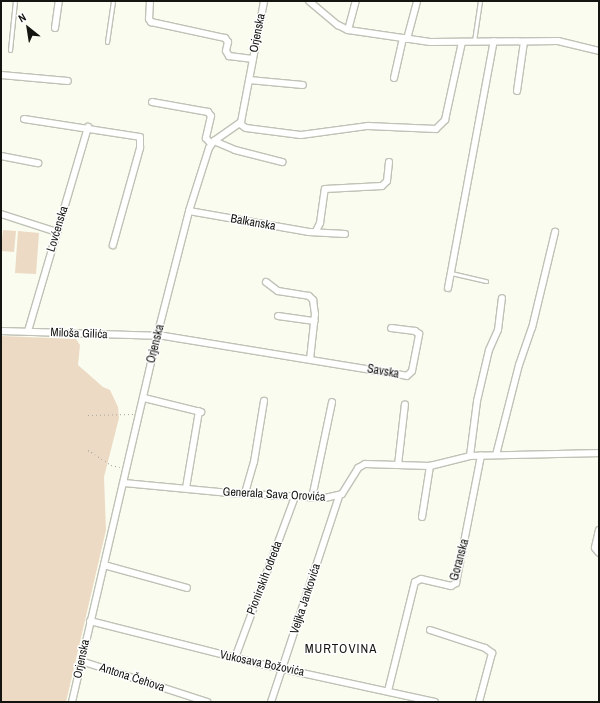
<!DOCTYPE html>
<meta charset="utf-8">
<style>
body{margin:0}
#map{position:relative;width:600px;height:703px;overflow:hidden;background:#f9fcef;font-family:"Archivo Narrow",sans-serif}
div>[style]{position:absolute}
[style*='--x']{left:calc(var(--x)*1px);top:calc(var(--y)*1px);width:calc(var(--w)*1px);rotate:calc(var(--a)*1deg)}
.green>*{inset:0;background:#eddac4}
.path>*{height:1px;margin-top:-0.5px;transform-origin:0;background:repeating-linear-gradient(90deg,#a6a89f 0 1px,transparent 0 4px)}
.roads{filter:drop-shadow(1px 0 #bfc2b6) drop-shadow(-1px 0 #bfc2b6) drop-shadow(0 1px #bfc2b6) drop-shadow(0 -1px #bfc2b6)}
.lane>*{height:3px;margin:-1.5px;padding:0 1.5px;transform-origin:1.5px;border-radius:1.5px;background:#fff}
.street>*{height:6px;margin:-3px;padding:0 3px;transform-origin:3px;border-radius:3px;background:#fff}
span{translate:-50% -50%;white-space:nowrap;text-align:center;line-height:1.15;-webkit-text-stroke:3px #fff;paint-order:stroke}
.street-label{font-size:12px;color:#141511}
.neighbourhood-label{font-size:13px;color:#141511;letter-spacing:1px}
.frame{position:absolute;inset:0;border:2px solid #141511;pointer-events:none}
.north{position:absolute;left:8px;top:8px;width:40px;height:40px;-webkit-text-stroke:3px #fff;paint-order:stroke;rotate:330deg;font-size:11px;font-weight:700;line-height:16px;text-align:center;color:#141511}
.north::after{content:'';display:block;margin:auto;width:14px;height:18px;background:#141511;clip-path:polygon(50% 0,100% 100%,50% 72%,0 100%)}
</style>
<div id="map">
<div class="green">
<div style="clip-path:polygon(3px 230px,16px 231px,14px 252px,1px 251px)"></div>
<div style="clip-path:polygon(18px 231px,39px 233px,36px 274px,15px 273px)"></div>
<div style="clip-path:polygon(1px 336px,76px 339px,80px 345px,78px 365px,103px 387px,110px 390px,118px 407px,119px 418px,104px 477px,106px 530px,66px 702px,1px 702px)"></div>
</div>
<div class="path">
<div style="--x:88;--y:415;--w:45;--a:-1.3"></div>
<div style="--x:88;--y:450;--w:27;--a:33"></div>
<div style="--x:111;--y:465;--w:9;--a:13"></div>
</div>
<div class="roads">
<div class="lane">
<div style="--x:474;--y:41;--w:40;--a:-81.5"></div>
<div style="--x:107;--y:42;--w:41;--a:-81.7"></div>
<div style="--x:10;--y:50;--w:49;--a:-84.2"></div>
<div style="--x:451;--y:273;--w:36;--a:13"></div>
</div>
<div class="street">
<div style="--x:150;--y:1;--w:18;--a:93"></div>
<div style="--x:149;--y:19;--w:4;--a:56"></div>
<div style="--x:151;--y:22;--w:76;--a:12.2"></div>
<div style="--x:225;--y:38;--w:5;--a:53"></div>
<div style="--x:228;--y:42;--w:9;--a:103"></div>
<div style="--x:226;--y:51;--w:6;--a:59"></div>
<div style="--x:229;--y:56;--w:24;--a:7"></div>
<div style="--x:309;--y:1;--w:38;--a:40"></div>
<div style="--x:338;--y:25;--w:11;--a:27"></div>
<div style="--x:348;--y:30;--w:83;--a:8.3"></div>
<div style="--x:430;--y:42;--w:128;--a:-0.4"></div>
<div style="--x:558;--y:41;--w:42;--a:13.7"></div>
<div style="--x:55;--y:28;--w:27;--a:-82"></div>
<div style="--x:348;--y:30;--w:30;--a:-75"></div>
<div style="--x:407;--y:39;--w:39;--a:-75"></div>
<div style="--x:1;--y:75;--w:67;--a:5.1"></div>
<div style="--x:394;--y:78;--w:41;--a:-77.3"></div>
<div style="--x:249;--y:80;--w:54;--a:5.3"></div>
<div style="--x:517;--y:91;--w:49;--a:-81.9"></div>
<div style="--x:152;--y:102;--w:57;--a:10.1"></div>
<div style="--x:208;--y:112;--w:5;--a:53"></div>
<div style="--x:211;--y:116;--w:23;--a:103"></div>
<div style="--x:206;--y:138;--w:8;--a:50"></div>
<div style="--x:24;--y:119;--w:117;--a:8.8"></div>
<div style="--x:140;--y:137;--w:11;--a:90"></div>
<div style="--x:140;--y:148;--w:101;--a:105.6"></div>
<div style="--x:240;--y:124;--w:7;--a:34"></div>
<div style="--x:246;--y:128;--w:55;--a:7.3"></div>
<div style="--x:301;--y:135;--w:68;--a:-7.7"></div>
<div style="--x:368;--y:126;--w:68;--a:2.5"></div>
<div style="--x:436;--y:129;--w:13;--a:-45"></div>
<div style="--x:445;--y:120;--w:80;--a:-77.7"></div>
<div style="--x:214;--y:141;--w:23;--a:23"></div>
<div style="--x:235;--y:150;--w:49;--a:14.3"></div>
<div style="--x:1;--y:156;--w:38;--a:11"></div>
<div style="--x:189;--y:211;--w:122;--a:9.9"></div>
<div style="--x:309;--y:232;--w:36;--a:3"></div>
<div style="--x:1;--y:214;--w:59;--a:17.8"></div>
<div style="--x:316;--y:231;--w:9;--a:-63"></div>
<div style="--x:320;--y:223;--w:34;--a:-82"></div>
<div style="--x:325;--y:189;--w:57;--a:-3"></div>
<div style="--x:382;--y:186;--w:7;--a:-45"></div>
<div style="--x:387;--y:181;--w:19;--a:-84"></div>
<div style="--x:266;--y:282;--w:15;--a:37"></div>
<div style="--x:278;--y:291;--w:31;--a:9"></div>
<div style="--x:309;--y:296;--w:6;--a:45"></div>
<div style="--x:313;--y:300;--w:14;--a:82"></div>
<div style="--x:315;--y:314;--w:45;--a:96.3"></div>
<div style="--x:448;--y:288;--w:251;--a:-79.5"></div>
<div style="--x:278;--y:316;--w:37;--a:8"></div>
<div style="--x:1;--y:331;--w:163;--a:1.8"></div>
<div style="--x:164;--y:336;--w:246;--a:9.3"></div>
<div style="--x:407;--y:376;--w:7;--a:-45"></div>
<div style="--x:412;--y:371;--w:38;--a:-79"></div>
<div style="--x:419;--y:334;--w:5;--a:-143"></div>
<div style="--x:415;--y:331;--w:24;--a:-173"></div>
<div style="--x:28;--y:331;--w:213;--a:-73.6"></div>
<div style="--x:144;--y:398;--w:59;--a:13.8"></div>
<div style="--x:496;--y:455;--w:93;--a:-75.7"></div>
<div style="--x:519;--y:365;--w:39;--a:-71"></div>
<div style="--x:532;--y:328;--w:99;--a:-76.5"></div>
<div style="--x:470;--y:456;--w:55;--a:-82.7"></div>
<div style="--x:477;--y:401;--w:52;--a:-76.8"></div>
<div style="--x:489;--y:350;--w:22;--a:-66"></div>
<div style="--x:498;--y:330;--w:32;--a:-83"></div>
<div style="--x:398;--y:465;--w:61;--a:-83.5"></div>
<div style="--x:124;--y:483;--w:106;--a:5.4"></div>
<div style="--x:230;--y:493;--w:95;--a:3"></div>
<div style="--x:325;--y:498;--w:17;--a:-13"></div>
<div style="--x:342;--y:494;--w:31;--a:-58"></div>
<div style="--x:358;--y:468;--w:8;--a:-30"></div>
<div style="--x:365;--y:464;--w:65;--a:1.8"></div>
<div style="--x:430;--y:466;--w:41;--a:-14"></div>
<div style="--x:470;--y:456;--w:129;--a:-1.3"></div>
<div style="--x:186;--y:488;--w:78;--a:-80.4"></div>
<div style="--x:245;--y:493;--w:32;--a:-74"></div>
<div style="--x:254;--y:462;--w:62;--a:-80.7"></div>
<div style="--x:312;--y:498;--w:98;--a:-78.2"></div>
<div style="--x:422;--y:517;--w:52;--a:-81.1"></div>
<div style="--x:599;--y:530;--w:18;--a:103"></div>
<div style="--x:595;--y:548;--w:6;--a:51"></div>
<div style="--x:104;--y:565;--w:86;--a:15.5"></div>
<div style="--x:90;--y:621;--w:171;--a:14.2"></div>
<div style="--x:256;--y:663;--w:183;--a:12.3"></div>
<div style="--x:430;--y:630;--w:58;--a:18.1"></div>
<div style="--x:485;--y:648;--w:9;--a:36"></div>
<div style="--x:492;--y:653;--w:51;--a:104.9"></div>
<div style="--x:235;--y:658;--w:172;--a:-69.6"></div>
<div style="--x:81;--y:661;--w:133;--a:18"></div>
<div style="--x:388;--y:691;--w:112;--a:-76.1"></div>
<div style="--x:415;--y:582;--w:7;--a:-27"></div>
<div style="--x:421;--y:579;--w:31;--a:13"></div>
<div style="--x:451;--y:586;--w:6;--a:-31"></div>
<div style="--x:456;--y:583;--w:130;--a:-78.9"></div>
<div style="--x:72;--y:702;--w:376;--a:-76.9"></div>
<div style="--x:157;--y:336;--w:129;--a:-75.6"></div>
<div style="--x:189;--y:211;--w:66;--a:-72.4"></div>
<div style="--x:209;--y:148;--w:9;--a:-54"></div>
<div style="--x:214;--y:141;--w:33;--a:-35"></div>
<div style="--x:241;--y:122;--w:123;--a:-79.2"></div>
<div style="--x:271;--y:702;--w:217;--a:-71.7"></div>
</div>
</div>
<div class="street-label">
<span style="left:258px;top:33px;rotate:-79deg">Orjenska</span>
<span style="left:253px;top:223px;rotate:10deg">Balkanska</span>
<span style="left:58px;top:229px;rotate:-73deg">Lovćenska</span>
<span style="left:79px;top:334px;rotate:2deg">Miloša Gilića</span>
<span style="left:156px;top:344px;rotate:-76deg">Orjenska</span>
<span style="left:383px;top:372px;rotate:10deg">Savska</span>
<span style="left:274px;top:495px;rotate:3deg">Generala Sava Orovića</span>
<span style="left:460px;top:560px;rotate:-75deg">Goranska</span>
<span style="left:265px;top:578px;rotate:-69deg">Pionirskih odreda</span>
<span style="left:306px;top:599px;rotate:-72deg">Veljka Jankovića</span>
<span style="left:82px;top:659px;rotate:-78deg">Orjenska</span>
<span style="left:262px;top:664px;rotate:12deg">Vukosava Božovića</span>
<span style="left:132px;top:678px;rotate:18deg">Antona Čehova</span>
</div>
<div class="neighbourhood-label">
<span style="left:341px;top:649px">MURTOVINA</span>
</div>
<div class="frame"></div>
<div class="north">N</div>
</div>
